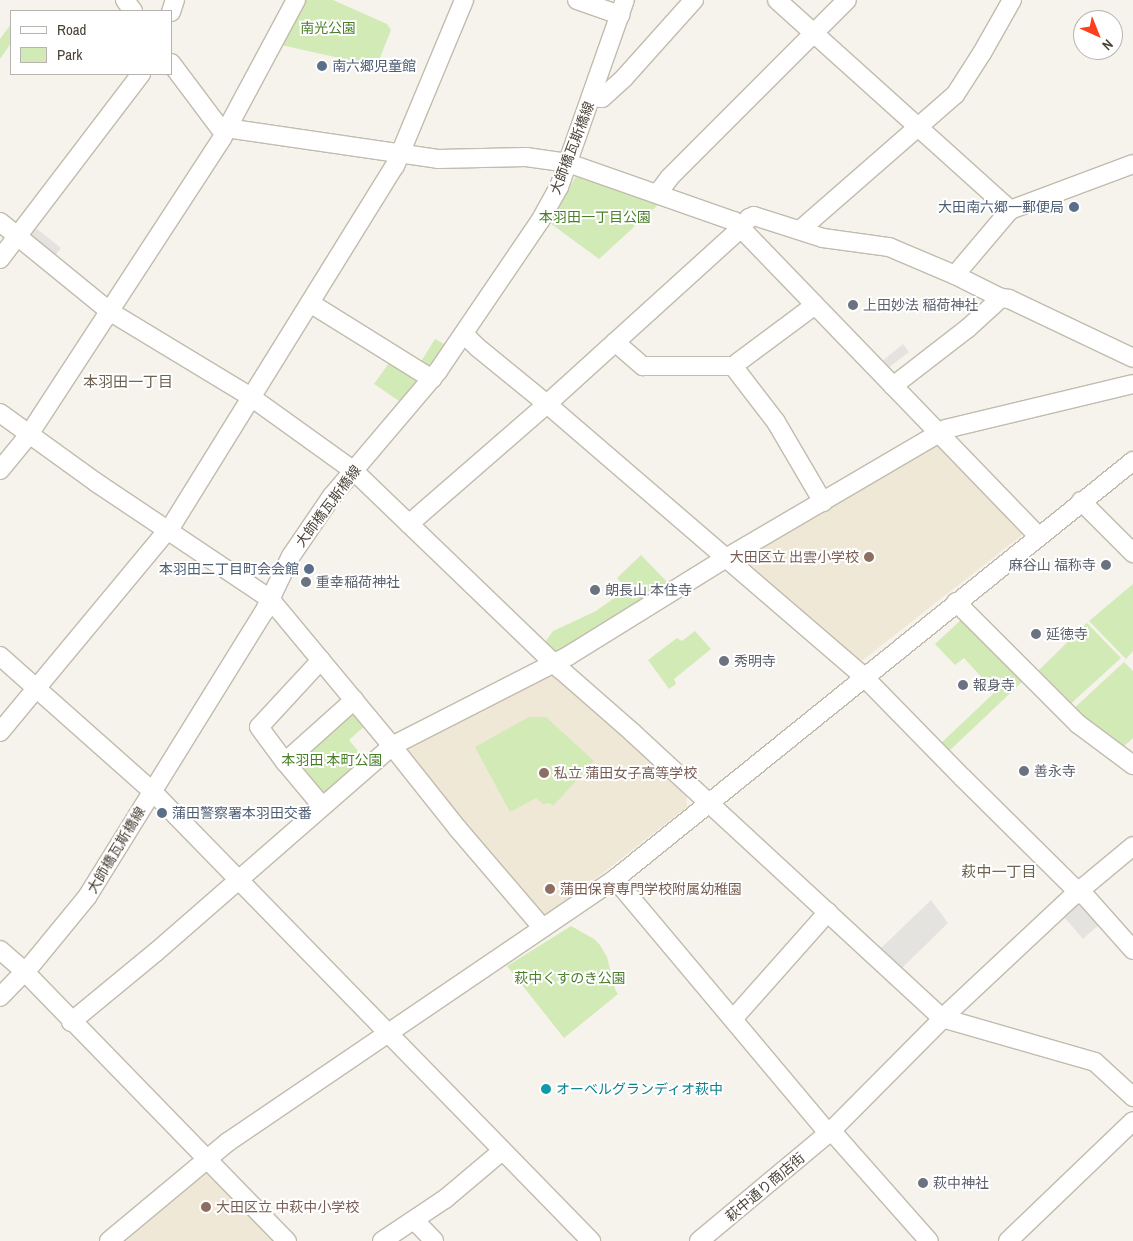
<!DOCTYPE html>
<meta charset="utf-8">
<style>
body{margin:0}
#map{position:relative;width:1133px;height:1241px;overflow:hidden;background:#f6f3ec;font-family:"Archivo Narrow","Noto Sans JP",sans-serif}
div>[style]{position:absolute}
[style*='--x']{left:calc(var(--x)*1px);top:calc(var(--y)*1px);width:calc(var(--w)*1px);rotate:calc(var(--a)*1deg)}
.education>*{inset:0;background:#efe8d6}
.green>*{inset:0;background:#d2eab5}
.parking>*{inset:0;background:#e5e3e0}
.roads{filter:drop-shadow(1px 0 #c2bbae) drop-shadow(-1px 0 #c2bbae) drop-shadow(0 1px #c2bbae) drop-shadow(0 -1px #c2bbae)}
.minor>*{height:18px;margin:-9px;padding:0 9px;transform-origin:9px;border-radius:9px;background:#fff}
.dots>*{width:14px;height:14px;translate:-50% -50%;box-sizing:border-box;border:2px solid #fff;border-radius:50%}
span{translate:-50% -50%;white-space:nowrap;text-align:center;line-height:1.15;-webkit-text-stroke:4px #fff;paint-order:stroke}
.park-label{font-size:14px;color:#4a7f2a}
.service-label{font-size:14px;color:#4e5e75}
.left{translate:0 -50%;text-align:left}
.right{translate:-100% -50%;text-align:right}
.street-label{font-size:14px;color:#4b4439}
.worship-label{font-size:14px;color:#5b616d}
.education-label{font-size:14px;color:#785e54}
.culture-label{font-size:14px;color:#0d838f}
.neighbourhood-label{font-size:15px;color:#6e6250}
.legend{position:absolute;left:10px;top:10px;width:162px;height:65px;box-sizing:border-box;background:#fff;border:1px solid #b7b4b0;margin:0;padding:6px 9px;list-style:none;font-size:15px;color:#4b4439}
.legend li{display:flex;align-items:center;gap:10px;height:25px}
.legend b{width:25px;border:1px solid #b7b4b0}
.north{position:absolute;left:1073px;top:10px;width:50px;height:50px;box-sizing:border-box;background:#fff;border:1px solid #b7b4b0;border-radius:50%;rotate:136deg;font-size:14px;font-weight:700;line-height:20px;text-align:center;color:#4b4439}
.north::after{content:'';display:block;margin:auto;width:18px;height:22px;background:#fc3f1d;clip-path:polygon(50% 0,100% 100%,50% 72%,0 100%)}
</style>
<div id="map">
<div class="education">
<div style="clip-path:polygon(937px 442px,1023px 529px,1021px 536px,859px 663px,742px 563px,744px 552px)"></div>
<div style="clip-path:polygon(552px 669px,686px 791px,687px 807px,543px 920px,402px 747px)"></div>
<div style="clip-path:polygon(207px 1172px,212px 1172px,279px 1241px,126px 1241px)"></div>
</div>
<div class="green">
<div style="clip-path:polygon(306px 0,333px 0,387px 24px,391px 30px,378px 63px,371px 65px,281px 45px)"></div>
<div style="clip-path:polygon(11px 24px,11px 43px,0 59px,0 39px)"></div>
<div style="clip-path:polygon(576px 176px,658px 205px,599px 259px,550px 223px)"></div>
<div style="clip-path:polygon(435px 339px,446px 345px,428px 369px,420px 363px)"></div>
<div style="clip-path:polygon(391px 360px,421px 379px,402px 403px,374px 384px)"></div>
<div style="clip-path:polygon(641px 555px,671px 586px,555px 656px,543px 645px,553px 631px,596px 611px,627px 589px,617px 578px)"></div>
<div style="clip-path:polygon(1133px 584px,1133px 651px,1126px 659px,1089px 621px)"></div>
<div style="clip-path:polygon(963px 618px,1024px 680px,947px 753px,939px 745px,995px 692px,964px 658px,955px 665px,935px 644px)"></div>
<div style="clip-path:polygon(1087px 623px,1121px 658px,1066px 708px,1035px 674px)"></div>
<div style="clip-path:polygon(695px 631px,711px 649px,674px 679px,676px 684px,669px 689px,648px 660px,677px 638px,682px 641px)"></div>
<div style="clip-path:polygon(1124px 662px,1133px 671px,1133px 738px,1120px 750px,1071px 711px)"></div>
<div style="clip-path:polygon(351px 708px,367px 724px,349px 740px,367px 762px,323px 799px,293px 762px)"></div>
<div style="clip-path:polygon(529px 717px,546px 717px,594px 761px,553px 806px,550px 803px,543px 804px,536px 798px,510px 812px,475px 747px)"></div>
<div style="clip-path:polygon(571px 926px,594px 939px,600px 945px,607px 957px,615px 989px,618px 994px,564px 1038px,507px 966px)"></div>
</div>
<div class="parking">
<div style="clip-path:polygon(36px 228px,61px 248px,54px 257px,29px 237px)"></div>
<div style="clip-path:polygon(903px 344px,909px 352px,887px 369px,881px 362px)"></div>
<div style="clip-path:polygon(931px 900px,948px 923px,899px 971px,877px 952px)"></div>
<div style="clip-path:polygon(1082px 900px,1101px 923px,1083px 939px,1064px 917px)"></div>
</div>
<div class="roads">
<div class="minor">
<div style="--x:125;--y:0;--w:14;--a:54"></div>
<div style="--x:577;--y:0;--w:46;--a:19.2"></div>
<div style="--x:777;--y:0;--w:314;--a:42"></div>
<div style="--x:171;--y:12;--w:13;--a:-72"></div>
<div style="--x:171;--y:63;--w:80;--a:53.1"></div>
<div style="--x:219;--y:127;--w:221;--a:8.3"></div>
<div style="--x:438;--y:159;--w:88;--a:-1.3"></div>
<div style="--x:526;--y:157;--w:42;--a:8.1"></div>
<div style="--x:568;--y:163;--w:176;--a:19.3"></div>
<div style="--x:734;--y:221;--w:438;--a:46"></div>
<div style="--x:591;--y:97;--w:11;--a:5"></div>
<div style="--x:602;--y:98;--w:30;--a:-42"></div>
<div style="--x:624;--y:78;--w:105;--a:-48.1"></div>
<div style="--x:658;--y:193;--w:20;--a:-53"></div>
<div style="--x:670;--y:177;--w:250;--a:-45"></div>
<div style="--x:0;--y:222;--w:141;--a:39.2"></div>
<div style="--x:109;--y:311;--w:166;--a:31.2"></div>
<div style="--x:251;--y:397;--w:127;--a:35.7"></div>
<div style="--x:354;--y:471;--w:286;--a:43.9"></div>
<div style="--x:560;--y:669;--w:97;--a:41.2"></div>
<div style="--x:633;--y:733;--w:420;--a:42.7"></div>
<div style="--x:942;--y:1018;--w:159;--a:16"></div>
<div style="--x:1095;--y:1062;--w:52;--a:42.6"></div>
<div style="--x:800;--y:230;--w:206;--a:-41.1"></div>
<div style="--x:955;--y:95;--w:50;--a:-57.3"></div>
<div style="--x:982;--y:53;--w:61;--a:-60.5"></div>
<div style="--x:0;--y:259;--w:233;--a:-52.7"></div>
<div style="--x:955;--y:275;--w:85;--a:-49.8"></div>
<div style="--x:1010;--y:210;--w:131;--a:-20.5"></div>
<div style="--x:310;--y:303;--w:144;--a:31.9"></div>
<div style="--x:464;--y:334;--w:18;--a:45"></div>
<div style="--x:477;--y:347;--w:90;--a:39.2"></div>
<div style="--x:547;--y:404;--w:418;--a:40.7"></div>
<div style="--x:864;--y:677;--w:140;--a:45.6"></div>
<div style="--x:962;--y:777;--w:156;--a:44.7"></div>
<div style="--x:1073;--y:887;--w:16;--a:38"></div>
<div style="--x:1086;--y:897;--w:71;--a:48.4"></div>
<div style="--x:615;--y:342;--w:37;--a:41"></div>
<div style="--x:643;--y:366;--w:90;--a:0"></div>
<div style="--x:733;--y:366;--w:71;--a:52.5"></div>
<div style="--x:776;--y:422;--w:93;--a:59.6"></div>
<div style="--x:733;--y:366;--w:102;--a:-36.6"></div>
<div style="--x:893;--y:386;--w:95;--a:-37.7"></div>
<div style="--x:968;--y:328;--w:45;--a:-42.3"></div>
<div style="--x:0;--y:413;--w:120;--a:35.8"></div>
<div style="--x:97;--y:483;--w:208;--a:33.8"></div>
<div style="--x:270;--y:599;--w:191;--a:50.3"></div>
<div style="--x:392;--y:746;--w:106;--a:51.5"></div>
<div style="--x:458;--y:829;--w:130;--a:49.4"></div>
<div style="--x:0;--y:470;--w:44;--a:-50.5"></div>
<div style="--x:28;--y:436;--w:356;--a:-56.9"></div>
<div style="--x:222;--y:138;--w:157;--a:-61.8"></div>
<div style="--x:1081;--y:501;--w:74;--a:45"></div>
<div style="--x:409;--y:524;--w:183;--a:-41"></div>
<div style="--x:547;--y:404;--w:262;--a:-42.2"></div>
<div style="--x:741;--y:228;--w:13;--a:-51"></div>
<div style="--x:749;--y:218;--w:5;--a:-22"></div>
<div style="--x:754;--y:216;--w:72;--a:17.7"></div>
<div style="--x:823;--y:238;--w:67;--a:7.8"></div>
<div style="--x:889;--y:247;--w:72;--a:23"></div>
<div style="--x:955;--y:275;--w:51;--a:26.6"></div>
<div style="--x:1001;--y:298;--w:8;--a:7"></div>
<div style="--x:1009;--y:299;--w:137;--a:25.4"></div>
<div style="--x:956;--y:602;--w:173;--a:45"></div>
<div style="--x:1078;--y:724;--w:69;--a:36.7"></div>
<div style="--x:0;--y:656;--w:203;--a:41.6"></div>
<div style="--x:152;--y:791;--w:629;--a:45.71"></div>
<div style="--x:321;--y:660;--w:91;--a:132.8"></div>
<div style="--x:259;--y:727;--w:44;--a:53.4"></div>
<div style="--x:285;--y:762;--w:57;--a:49.9"></div>
<div style="--x:0;--y:732;--w:269;--a:-50.3"></div>
<div style="--x:172;--y:525;--w:423;--a:-58.2"></div>
<div style="--x:395;--y:166;--w:180;--a:-67.4"></div>
<div style="--x:285;--y:762;--w:93;--a:-41.9"></div>
<div style="--x:615;--y:879;--w:325;--a:50"></div>
<div style="--x:824;--y:1128;--w:14;--a:34"></div>
<div style="--x:836;--y:1136;--w:140;--a:48.5"></div>
<div style="--x:0;--y:950;--w:33;--a:41"></div>
<div style="--x:25;--y:972;--w:376;--a:45.8"></div>
<div style="--x:0;--y:997;--w:46;--a:-45.9"></div>
<div style="--x:32;--y:964;--w:87;--a:-50.6"></div>
<div style="--x:87;--y:897;--w:335;--a:-58.2"></div>
<div style="--x:264;--y:612;--w:62;--a:-64.3"></div>
<div style="--x:291;--y:556;--w:73;--a:-55.7"></div>
<div style="--x:332;--y:496;--w:164;--a:-49.7"></div>
<div style="--x:438;--y:371;--w:181;--a:-55.8"></div>
<div style="--x:540;--y:221;--w:39;--a:-61"></div>
<div style="--x:559;--y:187;--w:198;--a:-70.6"></div>
<div style="--x:733;--y:1019;--w:143;--a:-48.4"></div>
<div style="--x:71;--y:1022;--w:110;--a:-39.5"></div>
<div style="--x:156;--y:952;--w:313;--a:-41.1"></div>
<div style="--x:392;--y:746;--w:198;--a:-27.1"></div>
<div style="--x:568;--y:656;--w:186;--a:-31.8"></div>
<div style="--x:726;--y:558;--w:255;--a:-30.4"></div>
<div style="--x:946;--y:429;--w:192;--a:-13.5"></div>
<div style="--x:414;--y:1220;--w:29;--a:46"></div>
<div style="--x:109;--y:1241;--w:155;--a:-39.8"></div>
<div style="--x:228;--y:1142;--w:468;--a:-34.2"></div>
<div style="--x:615;--y:879;--w:666;--a:-38.9"></div>
<div style="--x:382;--y:1241;--w:76;--a:-33.7"></div>
<div style="--x:445;--y:1199;--w:75;--a:-40.1"></div>
<div style="--x:699;--y:1241;--w:170;--a:-39.8"></div>
<div style="--x:830;--y:1132;--w:172;--a:-45.2"></div>
<div style="--x:951;--y:1010;--w:167;--a:-43.1"></div>
<div style="--x:1073;--y:896;--w:78;--a:-39.8"></div>
<div style="--x:1008;--y:1241;--w:173;--a:-43.8"></div>
</div>
</div>
<div class="dots">
<div style="left:322px;top:66px;background:#5c6f8a"></div>
<div style="left:1074px;top:207px;background:#5c6f8a"></div>
<div style="left:853px;top:305px;background:#6b7280"></div>
<div style="left:869px;top:557px;background:#8d6e63"></div>
<div style="left:1106px;top:565px;background:#6b7280"></div>
<div style="left:309px;top:569px;background:#5c6f8a"></div>
<div style="left:306px;top:582px;background:#6b7280"></div>
<div style="left:595px;top:590px;background:#6b7280"></div>
<div style="left:1036px;top:634px;background:#6b7280"></div>
<div style="left:724px;top:661px;background:#6b7280"></div>
<div style="left:963px;top:685px;background:#6b7280"></div>
<div style="left:1024px;top:771px;background:#6b7280"></div>
<div style="left:544px;top:773px;background:#8d6e63"></div>
<div style="left:162px;top:813px;background:#5c6f8a"></div>
<div style="left:550px;top:889px;background:#8d6e63"></div>
<div style="left:546px;top:1089px;background:#0f9aa8"></div>
<div style="left:923px;top:1183px;background:#6b7280"></div>
<div style="left:206px;top:1207px;background:#8d6e63"></div>
</div>
<div class="park-label">
<span style="left:328px;top:28px">南光公園</span>
<span style="left:595px;top:217px">本羽田一丁目公園</span>
<span style="left:332px;top:760px">本羽田 本町公園</span>
<span style="left:570px;top:978px">萩中くすのき公園</span>
</div>
<div class="service-label">
<span class="left" style="left:332px;top:66px">南六郷児童館</span>
<span class="right" style="left:1064px;top:207px">大田南六郷一郵便局</span>
<span class="right" style="left:299px;top:569px">本羽田二丁目町会会館</span>
<span class="left" style="left:172px;top:813px">蒲田警察署本羽田交番</span>
</div>
<div class="street-label">
<span style="left:572px;top:148px;rotate:-69deg">大師橋瓦斯橋線</span>
<span style="left:328px;top:506px;rotate:-53deg">大師橋瓦斯橋線</span>
<span style="left:116px;top:850px;rotate:-59deg">大師橋瓦斯橋線</span>
<span style="left:765px;top:1187px;rotate:-40deg">萩中通り商店街</span>
</div>
<div class="worship-label">
<span class="left" style="left:863px;top:305px">上田妙法 稲荷神社</span>
<span class="right" style="left:1096px;top:565px">麻谷山 福称寺</span>
<span class="left" style="left:316px;top:582px">重幸稲荷神社</span>
<span class="left" style="left:605px;top:590px">朗長山 本住寺</span>
<span class="left" style="left:1046px;top:634px">延徳寺</span>
<span class="left" style="left:734px;top:661px">秀明寺</span>
<span class="left" style="left:973px;top:685px">報身寺</span>
<span class="left" style="left:1034px;top:771px">善永寺</span>
<span class="left" style="left:933px;top:1183px">萩中神社</span>
</div>
<div class="education-label">
<span class="right" style="left:859px;top:557px">大田区立 出雲小学校</span>
<span class="left" style="left:554px;top:773px">私立 蒲田女子高等学校</span>
<span class="left" style="left:560px;top:889px">蒲田保育専門学校附属幼稚園</span>
<span class="left" style="left:216px;top:1207px">大田区立 中萩中小学校</span>
</div>
<div class="culture-label">
<span class="left" style="left:556px;top:1089px">オーベルグランディオ萩中</span>
</div>
<div class="neighbourhood-label">
<span style="left:128px;top:382px">本羽田一丁目</span>
<span style="left:999px;top:872px">萩中一丁目</span>
</div>
<ul class="legend">
<li><b style="height:6px;background:#fff"></b>Road</li>
<li><b style="height:14px;background:#d2eab5"></b>Park</li>
</ul>
<div class="north">N</div>
</div>
